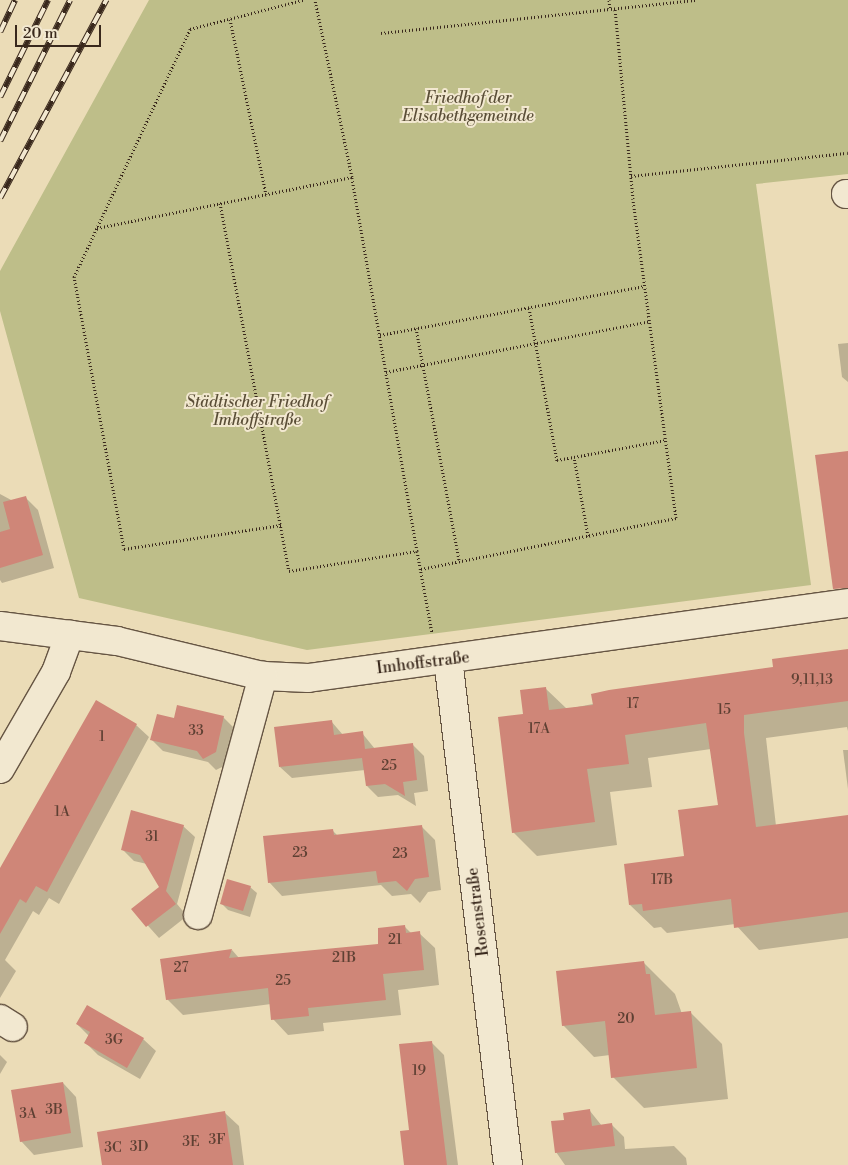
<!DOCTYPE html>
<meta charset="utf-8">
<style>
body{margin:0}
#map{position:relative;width:848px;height:1165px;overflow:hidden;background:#ebdcb7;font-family:"Libre Bodoni",serif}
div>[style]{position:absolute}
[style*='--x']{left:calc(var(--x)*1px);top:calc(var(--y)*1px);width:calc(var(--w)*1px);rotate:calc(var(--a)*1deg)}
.green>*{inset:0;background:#bebe89}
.shadow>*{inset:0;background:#0003}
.building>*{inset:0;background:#cf8678}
.path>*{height:3px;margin-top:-1.5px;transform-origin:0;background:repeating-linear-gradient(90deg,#39281c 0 1px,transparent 0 3.5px)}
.roads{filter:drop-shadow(1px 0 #665543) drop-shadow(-1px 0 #665543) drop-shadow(0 1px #665543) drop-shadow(0 -1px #665543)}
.minor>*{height:28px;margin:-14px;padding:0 14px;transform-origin:14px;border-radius:14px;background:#f2e8d0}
.rail>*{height:5.5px;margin-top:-2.75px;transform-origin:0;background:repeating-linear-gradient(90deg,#f2e8d0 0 11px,#39281c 0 22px);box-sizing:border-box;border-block:1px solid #39281c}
span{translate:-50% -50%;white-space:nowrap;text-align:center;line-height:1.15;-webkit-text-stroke:4px #f2e8d0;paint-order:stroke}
.number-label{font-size:14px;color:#5e4033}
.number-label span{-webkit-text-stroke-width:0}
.park-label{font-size:16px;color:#5a4e37;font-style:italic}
.street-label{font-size:16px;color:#39281c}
.scale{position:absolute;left:15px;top:25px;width:86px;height:22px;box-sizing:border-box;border:2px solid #39281c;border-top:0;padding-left:6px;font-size:15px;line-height:18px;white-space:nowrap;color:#39281c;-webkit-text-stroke:4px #f2e8d0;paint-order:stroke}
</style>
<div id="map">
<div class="green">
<div style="clip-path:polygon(149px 0,848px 0,848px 174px,756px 184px,811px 585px,307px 650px,79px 598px,0 311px,0 271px)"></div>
</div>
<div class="shadow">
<div style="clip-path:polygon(848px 343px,848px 382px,842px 377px,838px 344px)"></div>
<div style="clip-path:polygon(0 494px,13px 501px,25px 497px,38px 510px,54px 568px,2px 583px,0 580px)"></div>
<div style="clip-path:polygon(848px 650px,848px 731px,847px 727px,766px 738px,776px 826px,848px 816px,848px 938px,759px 950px,735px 924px,667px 933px,661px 927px,654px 928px,630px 905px,686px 857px,720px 806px,711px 749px,648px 758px,652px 787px,610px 792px,617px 845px,537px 856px,513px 832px,525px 715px,545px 688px,567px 709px,775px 669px)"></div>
<div style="clip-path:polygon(223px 717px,235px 729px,228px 764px,216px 770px,208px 762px,163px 751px,151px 739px,175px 720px)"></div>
<div style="clip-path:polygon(331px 721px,343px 735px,362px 733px,375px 749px,412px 744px,424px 756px,428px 791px,414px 793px,416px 806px,398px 795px,378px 797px,367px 786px,365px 770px,292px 778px,280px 767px)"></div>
<div style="clip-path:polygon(136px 725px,149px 737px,59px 904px,49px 898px,39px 915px,33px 911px,5px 960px,16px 971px,0 998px,0 869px)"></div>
<div style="clip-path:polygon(843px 750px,848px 750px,848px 789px)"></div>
<div style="clip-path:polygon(183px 826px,195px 837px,177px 904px,187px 916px,159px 938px,133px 909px,161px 887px,147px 864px,134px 861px,122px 849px)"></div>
<div style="clip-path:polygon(422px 827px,435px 840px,441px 890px,428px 892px,420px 903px,411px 894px,392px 896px,381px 885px,282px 896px,269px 882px,332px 830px,338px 836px)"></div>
<div style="clip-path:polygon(250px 887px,257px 893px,250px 917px,228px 910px,221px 903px)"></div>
<div style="clip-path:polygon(405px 927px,411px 933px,419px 933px,435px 948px,439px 985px,398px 990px,401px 1015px,323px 1023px,324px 1031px,288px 1035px,273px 1019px,271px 1004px,183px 1015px,167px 999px,232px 950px,239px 958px,380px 945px)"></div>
<div style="clip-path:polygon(644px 963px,675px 994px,682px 1014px,691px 1013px,722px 1044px,728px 1099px,644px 1108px,613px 1077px,610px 1055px,594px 1057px,563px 1025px)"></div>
<div style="clip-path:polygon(77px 1024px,143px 1039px,156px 1051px,140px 1079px,98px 1055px,86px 1043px,89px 1036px)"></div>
<div style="clip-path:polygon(431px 1042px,444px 1055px,458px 1165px,402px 1165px,405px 1165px)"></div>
<div style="clip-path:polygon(0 1055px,7px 1062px,0 1074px)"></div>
<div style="clip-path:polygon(63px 1083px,76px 1097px,83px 1147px,34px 1155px,21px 1141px)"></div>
<div style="clip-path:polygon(590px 1111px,602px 1126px,612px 1125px,624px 1137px,625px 1149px,674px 1146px,686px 1158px,687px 1165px,565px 1165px,556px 1152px,565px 1121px)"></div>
<div style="clip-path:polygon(225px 1113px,239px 1126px,244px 1165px,103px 1165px)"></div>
</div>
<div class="building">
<div style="clip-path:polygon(848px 451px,848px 588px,833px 589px,815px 455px)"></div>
<div style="clip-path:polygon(26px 496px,43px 555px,0 568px,0 532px,10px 529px,3px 502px)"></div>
<div style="clip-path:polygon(848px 649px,848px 701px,744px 715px,744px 733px,756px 827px,848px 815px,848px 912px,734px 928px,731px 899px,643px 911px,642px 904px,629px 905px,624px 864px,684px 856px,678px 810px,718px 805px,706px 723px,625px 735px,629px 764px,587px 769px,595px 822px,512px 833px,498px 717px,523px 714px,520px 690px,546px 687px,549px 710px,593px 705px,591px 694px,609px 690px,773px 667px,772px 659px)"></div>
<div style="clip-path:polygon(96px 700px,137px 724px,47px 892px,36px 886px,26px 903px,20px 899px,0 934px,0 868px)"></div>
<div style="clip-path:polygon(177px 705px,224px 716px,216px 752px,203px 759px,197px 751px,150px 740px,157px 714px,174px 718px)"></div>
<div style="clip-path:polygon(332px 720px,334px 735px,363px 731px,365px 749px,413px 743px,417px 780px,403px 782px,405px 796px,385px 784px,366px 786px,362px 758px,279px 767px,274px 727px)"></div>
<div style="clip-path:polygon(131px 810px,184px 825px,166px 891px,176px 904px,146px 927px,131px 909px,159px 887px,140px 855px,121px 850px)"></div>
<div style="clip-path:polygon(422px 825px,429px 877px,415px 879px,407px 891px,396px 881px,378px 883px,376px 871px,268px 883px,263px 836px,333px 829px,334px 835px)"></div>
<div style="clip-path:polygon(227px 879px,251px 886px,243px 911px,220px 904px)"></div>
<div style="clip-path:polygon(405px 925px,406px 933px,420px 931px,424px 970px,383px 974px,386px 1000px,308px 1008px,309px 1016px,271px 1020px,268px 988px,166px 1000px,160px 959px,232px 949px,229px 958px,378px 944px,378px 928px)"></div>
<div style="clip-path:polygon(644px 961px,646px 974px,650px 974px,655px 1015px,691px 1011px,697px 1068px,611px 1078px,605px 1021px,562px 1026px,556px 971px)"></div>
<div style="clip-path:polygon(87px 1005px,144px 1038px,127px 1068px,84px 1043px,90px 1032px,76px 1024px)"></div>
<div style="clip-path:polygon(432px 1041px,447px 1165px,404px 1165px,400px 1131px,409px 1130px,399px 1044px)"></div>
<div style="clip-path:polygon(63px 1082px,71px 1133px,20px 1142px,11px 1090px)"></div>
<div style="clip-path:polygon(590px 1109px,592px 1126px,612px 1123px,615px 1146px,555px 1153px,551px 1121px,564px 1120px,563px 1113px)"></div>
<div style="clip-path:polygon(225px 1111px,233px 1165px,102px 1165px,97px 1132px)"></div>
</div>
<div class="path">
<div style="--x:609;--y:0;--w:10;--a:84"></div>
<div style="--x:230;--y:19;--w:179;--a:78.4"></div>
<div style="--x:381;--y:33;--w:318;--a:-6"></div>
<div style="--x:631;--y:176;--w:218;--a:-6.1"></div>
<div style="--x:220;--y:203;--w:374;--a:79.4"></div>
<div style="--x:289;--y:571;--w:130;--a:-8.9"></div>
<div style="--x:417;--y:551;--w:380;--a:-99.9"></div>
<div style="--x:352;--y:177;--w:181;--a:-101.8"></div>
<div style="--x:97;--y:228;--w:260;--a:-11.3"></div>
<div style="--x:529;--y:308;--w:155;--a:79.6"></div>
<div style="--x:557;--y:460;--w:17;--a:-10"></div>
<div style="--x:416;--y:328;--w:237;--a:79.5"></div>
<div style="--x:380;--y:335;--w:269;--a:-10.5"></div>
<div style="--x:386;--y:372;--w:269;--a:-10.9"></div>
<div style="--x:281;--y:525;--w:159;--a:171.3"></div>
<div style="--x:124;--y:549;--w:277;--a:-100.4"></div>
<div style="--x:74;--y:277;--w:274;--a:-64.9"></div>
<div style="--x:190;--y:29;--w:117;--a:-14.4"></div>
<div style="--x:588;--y:536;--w:80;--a:-100"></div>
<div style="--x:574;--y:457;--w:94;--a:-10.5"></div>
<div style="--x:417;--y:551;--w:83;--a:79.6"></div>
<div style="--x:421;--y:569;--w:260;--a:-11.3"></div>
<div style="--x:676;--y:518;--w:322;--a:-97.7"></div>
<div style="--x:633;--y:199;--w:191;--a:-95.4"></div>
</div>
<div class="roads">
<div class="minor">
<div style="--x:846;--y:194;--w:2;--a:0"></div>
<div style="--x:0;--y:626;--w:118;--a:7.3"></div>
<div style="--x:117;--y:641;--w:150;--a:13.5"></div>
<div style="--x:263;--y:676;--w:45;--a:2.5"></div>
<div style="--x:308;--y:678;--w:545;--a:-7.91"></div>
<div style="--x:448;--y:659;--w:510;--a:83.24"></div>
<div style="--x:0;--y:769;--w:112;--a:-60"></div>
<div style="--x:56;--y:672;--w:40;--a:-69.8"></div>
<div style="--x:198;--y:915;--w:248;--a:-74.8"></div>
<div style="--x:0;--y:1019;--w:15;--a:32"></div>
</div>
</div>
<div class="rail">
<div style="--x:0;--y:32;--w:35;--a:-65"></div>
<div style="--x:0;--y:97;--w:108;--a:-63.7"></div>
<div style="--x:0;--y:141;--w:157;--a:-63.6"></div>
<div style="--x:0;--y:198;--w:225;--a:-61.8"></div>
</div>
<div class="number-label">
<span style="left:812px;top:680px">9,11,13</span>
<span style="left:633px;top:704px">17</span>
<span style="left:724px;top:710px">15</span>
<span style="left:539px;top:729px">17A</span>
<span style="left:196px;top:731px">33</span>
<span style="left:102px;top:737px">1</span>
<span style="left:389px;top:766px">25</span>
<span style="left:62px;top:812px">1A</span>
<span style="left:152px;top:837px">31</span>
<span style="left:300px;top:853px">23</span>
<span style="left:400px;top:854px">23</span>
<span style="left:662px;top:880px">17B</span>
<span style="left:395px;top:940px">21</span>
<span style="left:344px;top:958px">21B</span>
<span style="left:181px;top:968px">27</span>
<span style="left:283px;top:981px">25</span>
<span style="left:626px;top:1019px">20</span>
<span style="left:114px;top:1040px">3G</span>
<span style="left:419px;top:1071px">19</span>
<span style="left:54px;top:1110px">3B</span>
<span style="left:28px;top:1114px">3A</span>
<span style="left:217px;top:1140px">3F</span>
<span style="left:191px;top:1142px">3E</span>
<span style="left:139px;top:1147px">3D</span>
<span style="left:113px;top:1148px">3C</span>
</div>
<div class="park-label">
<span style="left:468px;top:107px">Friedhof der<br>Elisabethgemeinde</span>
<span style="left:257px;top:411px">Städtischer Friedhof<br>Imhoffstraße</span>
</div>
<div class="street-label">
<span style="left:423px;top:663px;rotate:-7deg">Imhoffstraße</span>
<span style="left:478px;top:912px;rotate:-97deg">Rosenstraße</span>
</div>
<div class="scale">20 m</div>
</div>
